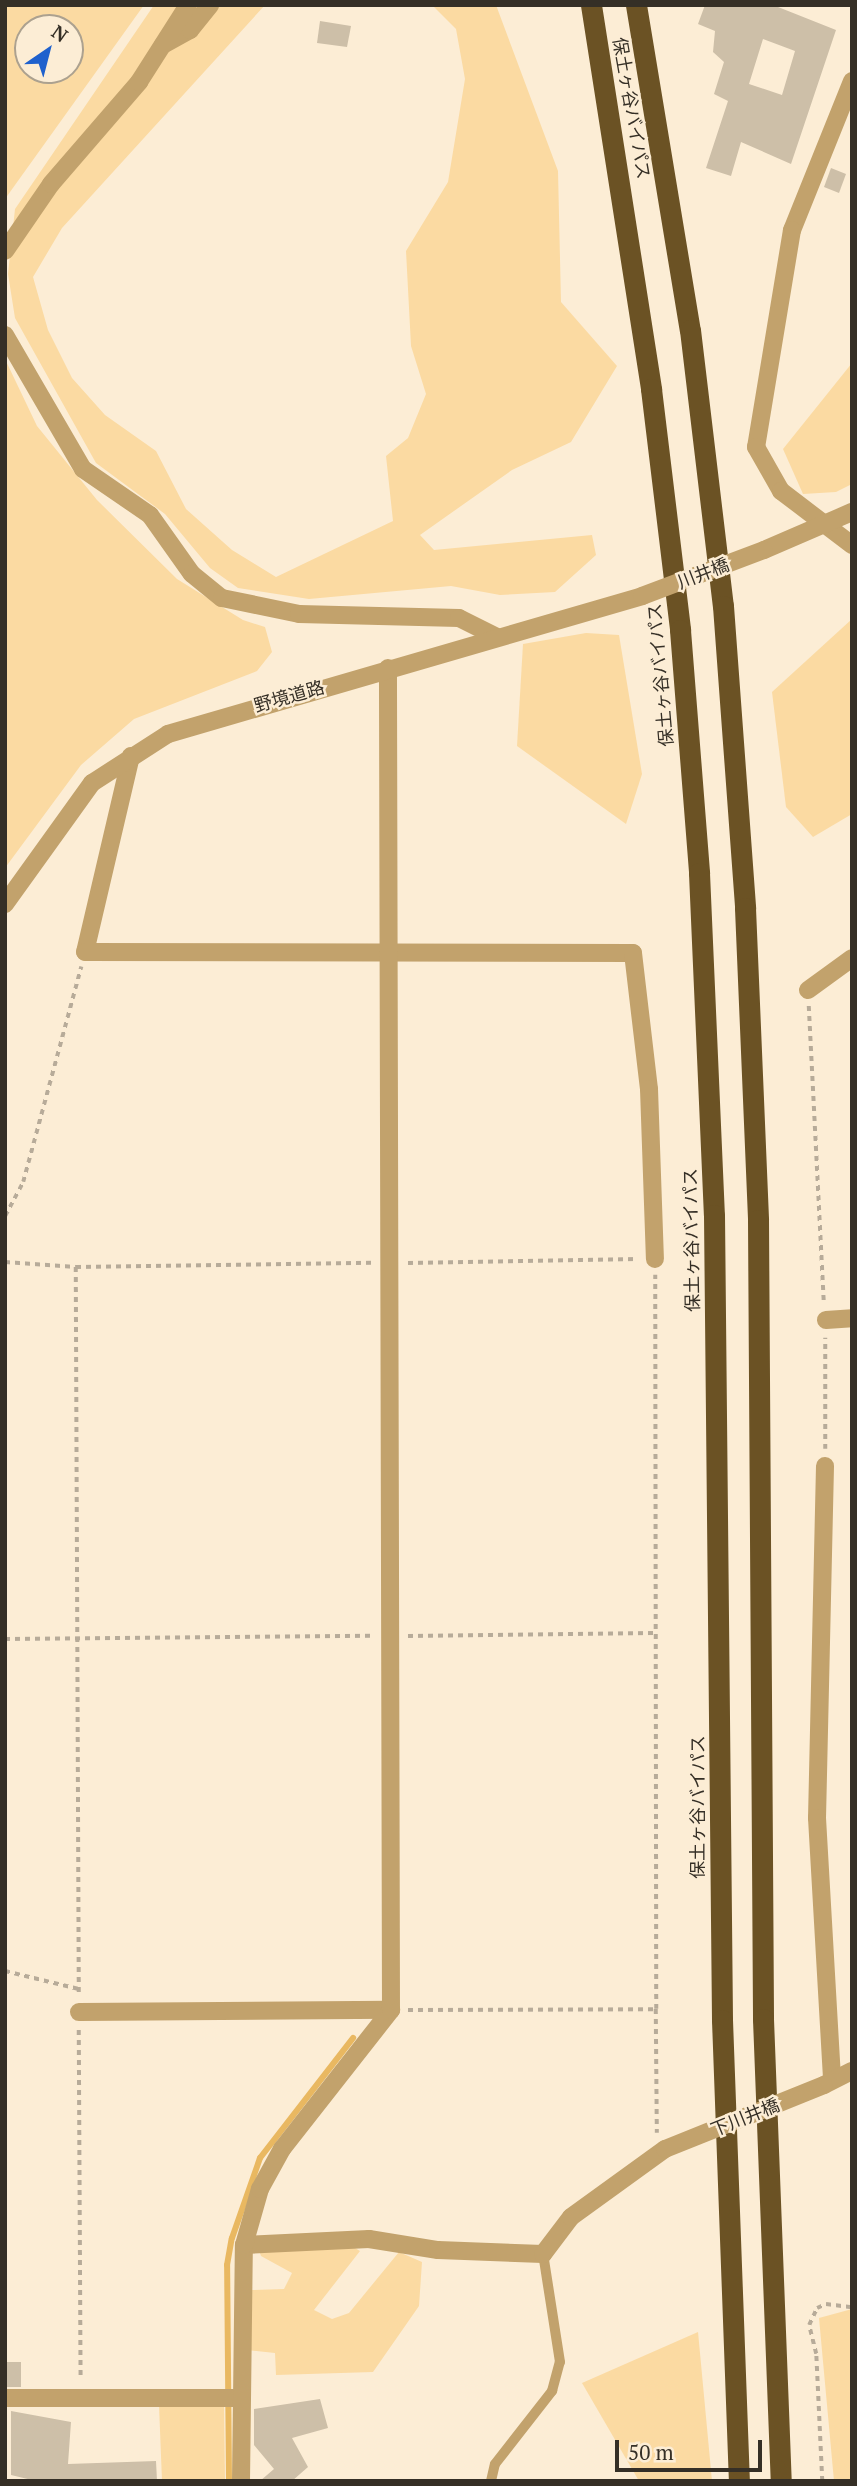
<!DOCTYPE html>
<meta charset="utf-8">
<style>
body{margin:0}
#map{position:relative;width:857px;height:2486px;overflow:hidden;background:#fcedd5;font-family:"PT Serif","Noto Sans JP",serif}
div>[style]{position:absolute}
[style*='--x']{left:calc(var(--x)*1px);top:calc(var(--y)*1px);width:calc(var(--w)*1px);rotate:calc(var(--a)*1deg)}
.green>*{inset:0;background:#fbdaa2}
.stream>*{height:6px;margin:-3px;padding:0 3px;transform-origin:3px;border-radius:3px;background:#e9b861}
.building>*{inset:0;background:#cdbfa8}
.path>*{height:3.5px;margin-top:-1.75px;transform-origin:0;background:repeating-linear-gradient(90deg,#b7ab99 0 5px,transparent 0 10px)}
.service>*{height:10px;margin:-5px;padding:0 5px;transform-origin:5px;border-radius:5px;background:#c2a26c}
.minor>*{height:18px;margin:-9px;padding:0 9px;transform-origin:9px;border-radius:9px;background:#c2a26c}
.tertiary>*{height:18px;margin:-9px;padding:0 9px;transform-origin:9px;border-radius:9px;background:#c2a26c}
.motorway>*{height:21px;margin:-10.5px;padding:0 10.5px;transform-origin:10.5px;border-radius:10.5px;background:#6b5224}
.minor-bridge>*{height:18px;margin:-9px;padding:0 9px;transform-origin:9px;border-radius:9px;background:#c2a26c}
.tertiary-bridge>*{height:18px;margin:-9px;padding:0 9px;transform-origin:9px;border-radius:9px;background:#c2a26c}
span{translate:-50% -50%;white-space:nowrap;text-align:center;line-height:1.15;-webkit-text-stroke:5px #fcedd5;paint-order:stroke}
.street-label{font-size:18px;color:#352f26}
.frame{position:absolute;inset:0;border:7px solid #352f26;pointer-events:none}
.north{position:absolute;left:14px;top:14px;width:70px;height:70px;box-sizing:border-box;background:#fcedd5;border:2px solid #aca18f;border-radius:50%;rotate:35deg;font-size:19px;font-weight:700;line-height:28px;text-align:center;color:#352f26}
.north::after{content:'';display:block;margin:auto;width:24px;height:32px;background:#1f61cd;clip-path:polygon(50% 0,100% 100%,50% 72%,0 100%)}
.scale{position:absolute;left:615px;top:2440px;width:147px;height:32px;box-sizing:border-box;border:4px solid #352f26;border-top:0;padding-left:9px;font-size:21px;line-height:24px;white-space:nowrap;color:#352f26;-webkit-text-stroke:5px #fcedd5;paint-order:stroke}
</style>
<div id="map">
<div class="green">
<div style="clip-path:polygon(evenodd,5px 5px,144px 5px,5px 199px,5px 5px,70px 28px,70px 70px,28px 70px,28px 28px,70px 28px)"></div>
<div style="clip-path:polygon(154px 5px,265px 5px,62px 228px,33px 277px,48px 330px,72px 378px,105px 415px,156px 451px,186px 509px,232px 550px,276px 577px,393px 521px,386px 456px,408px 438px,426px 394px,411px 346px,406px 251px,448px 182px,465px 79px,456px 29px,432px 5px,496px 5px,558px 171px,561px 302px,617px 366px,571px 442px,512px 470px,420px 535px,434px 550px,592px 535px,596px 555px,555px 592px,500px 595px,451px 586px,309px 599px,238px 588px,210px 568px,165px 514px,96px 463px,15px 318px,8px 274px,15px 209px)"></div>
<div style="clip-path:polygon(5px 359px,37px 426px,97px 500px,177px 579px,243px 620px,265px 627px,272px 652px,257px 671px,134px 719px,81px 765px,5px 868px)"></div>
<div style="clip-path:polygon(852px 363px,852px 484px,836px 492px,803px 494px,783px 449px)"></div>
<div style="clip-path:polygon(852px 619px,852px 814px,813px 837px,786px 807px,772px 692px)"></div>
<div style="clip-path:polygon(586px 633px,619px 635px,642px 774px,626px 824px,517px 746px,523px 644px)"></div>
<div style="clip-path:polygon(338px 2238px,360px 2251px,314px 2310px,332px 2319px,349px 2313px,399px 2252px,422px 2262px,419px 2306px,373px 2372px,276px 2375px,275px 2353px,246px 2350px,252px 2290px,284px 2289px,292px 2273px,261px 2256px,259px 2250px)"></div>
<div style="clip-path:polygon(852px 2309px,852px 2481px,834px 2481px,819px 2318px)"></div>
<div style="clip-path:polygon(698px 2332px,712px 2481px,639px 2481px,582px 2383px)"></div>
<div style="clip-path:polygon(159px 2405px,224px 2406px,225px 2481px,162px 2481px)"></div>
</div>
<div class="stream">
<div style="--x:229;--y:2481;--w:216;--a:-90.5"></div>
<div style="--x:227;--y:2265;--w:27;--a:-80"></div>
<div style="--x:232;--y:2238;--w:85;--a:-70.7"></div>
<div style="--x:260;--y:2158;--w:152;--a:-52.2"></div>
</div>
<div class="building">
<div style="clip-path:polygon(evenodd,705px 5px,773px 5px,836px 30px,791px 164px,741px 142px,731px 176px,706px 168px,728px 101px,714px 94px,724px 62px,713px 52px,715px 31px,698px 24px,705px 5px,763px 39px,795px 51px,782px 95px,749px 84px,763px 39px)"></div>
<div style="clip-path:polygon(320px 21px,351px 26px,347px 47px,317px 43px)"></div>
<div style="clip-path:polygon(831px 168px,846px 174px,839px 193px,824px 187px)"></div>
<div style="clip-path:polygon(5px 2362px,21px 2362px,21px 2387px,5px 2387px)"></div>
<div style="clip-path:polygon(320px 2399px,328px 2428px,292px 2438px,308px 2467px,292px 2481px,260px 2481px,274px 2469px,254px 2445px,254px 2409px)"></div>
<div style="clip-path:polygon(11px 2411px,71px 2422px,68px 2464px,156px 2461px,157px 2481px,36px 2481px,11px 2475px)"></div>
</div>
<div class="path">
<div style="--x:809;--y:1006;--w:296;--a:87.1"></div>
<div style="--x:5;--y:1216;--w:38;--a:-62"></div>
<div style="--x:23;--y:1182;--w:223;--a:-74.9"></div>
<div style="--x:5;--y:1262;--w:71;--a:4"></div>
<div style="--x:76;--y:1267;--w:296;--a:-0.8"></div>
<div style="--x:408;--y:1263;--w:230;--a:-1"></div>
<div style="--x:76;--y:1267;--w:727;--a:89.76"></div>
<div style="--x:825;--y:1449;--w:111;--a:-90"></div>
<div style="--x:408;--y:1636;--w:246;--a:-0.7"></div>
<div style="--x:5;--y:1639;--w:367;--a:-0.5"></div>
<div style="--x:5;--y:1971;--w:76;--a:13.7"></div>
<div style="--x:656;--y:2009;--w:124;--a:89.5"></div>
<div style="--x:408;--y:2010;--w:248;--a:-0.2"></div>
<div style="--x:656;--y:2009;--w:734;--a:-90.08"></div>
<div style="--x:79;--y:2030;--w:349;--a:89.7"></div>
<div style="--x:822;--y:2481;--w:127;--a:-92.7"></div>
<div style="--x:816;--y:2354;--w:30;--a:-104"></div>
<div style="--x:809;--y:2325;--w:19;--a:-65"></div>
<div style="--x:817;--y:2308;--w:10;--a:-24"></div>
<div style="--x:826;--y:2304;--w:26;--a:7"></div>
</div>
<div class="service">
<div style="--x:491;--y:2481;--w:17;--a:-77"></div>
<div style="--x:495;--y:2464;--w:93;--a:-52"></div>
<div style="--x:552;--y:2391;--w:30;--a:-75"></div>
<div style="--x:560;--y:2362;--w:109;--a:-98.9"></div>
</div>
<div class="minor">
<div style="--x:163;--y:45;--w:31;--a:-29"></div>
<div style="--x:190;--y:30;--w:32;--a:-51"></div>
<div style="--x:852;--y:81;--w:161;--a:111.9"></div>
<div style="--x:792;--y:230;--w:220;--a:99.4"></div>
<div style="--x:756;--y:447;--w:51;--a:60.4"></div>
<div style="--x:781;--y:491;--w:89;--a:37.3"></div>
<div style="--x:5;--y:251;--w:81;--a:-55.5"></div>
<div style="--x:51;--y:184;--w:135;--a:-49.2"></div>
<div style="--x:139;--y:82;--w:91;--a:-57.5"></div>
<div style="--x:5;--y:335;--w:155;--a:59.8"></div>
<div style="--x:83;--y:469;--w:81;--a:34.5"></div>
<div style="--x:150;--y:515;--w:72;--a:54.6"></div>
<div style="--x:192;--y:574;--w:38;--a:39"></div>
<div style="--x:222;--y:598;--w:79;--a:11.7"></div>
<div style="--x:299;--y:614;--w:160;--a:1.4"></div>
<div style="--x:459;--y:618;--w:42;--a:26.6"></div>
<div style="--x:131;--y:756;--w:201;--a:103.2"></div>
<div style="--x:85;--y:952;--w:548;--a:0.1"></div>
<div style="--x:633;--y:953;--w:137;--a:83.3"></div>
<div style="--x:649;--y:1089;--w:170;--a:88"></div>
<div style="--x:808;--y:990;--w:54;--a:-36"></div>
<div style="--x:826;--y:1320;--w:26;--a:-4"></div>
<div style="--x:825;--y:1466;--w:352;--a:91.3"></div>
<div style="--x:817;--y:1818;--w:262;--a:86.7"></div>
<div style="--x:79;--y:2012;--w:312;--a:-0.4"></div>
<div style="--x:824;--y:2085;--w:31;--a:-27"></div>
<div style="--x:244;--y:2245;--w:125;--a:-2.7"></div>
<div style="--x:369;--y:2239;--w:70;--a:9.1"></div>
<div style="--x:438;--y:2250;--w:105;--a:2.2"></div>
<div style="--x:543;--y:2254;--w:46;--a:-52.9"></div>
<div style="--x:571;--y:2217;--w:116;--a:-35.9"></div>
<div style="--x:5;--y:2398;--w:235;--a:0"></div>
<div style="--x:241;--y:2481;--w:236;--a:-89.3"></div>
<div style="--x:244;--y:2245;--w:58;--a:-74.1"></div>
<div style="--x:260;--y:2189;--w:46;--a:-61.2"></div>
<div style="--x:282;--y:2149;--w:177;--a:-51.9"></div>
<div style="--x:391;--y:2010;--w:1342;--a:-90.13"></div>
</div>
<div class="tertiary">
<div style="--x:764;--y:550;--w:96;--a:-23.4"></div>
<div style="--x:5;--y:904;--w:149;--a:-54.3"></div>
<div style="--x:92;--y:783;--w:90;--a:-32.8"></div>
<div style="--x:168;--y:734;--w:494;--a:-16.2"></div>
</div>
<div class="motorway">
<div style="--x:591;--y:5;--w:389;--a:81.1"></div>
<div style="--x:651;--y:389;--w:243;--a:83.1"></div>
<div style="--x:680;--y:630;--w:244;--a:85.5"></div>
<div style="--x:699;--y:873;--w:342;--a:87.5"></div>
<div style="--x:714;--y:1215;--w:805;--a:89.43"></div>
<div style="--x:722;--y:2020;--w:461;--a:87.9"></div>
<div style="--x:636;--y:5;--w:329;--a:80.6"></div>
<div style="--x:690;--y:330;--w:278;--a:83.2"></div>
<div style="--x:723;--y:606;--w:303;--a:85.8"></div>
<div style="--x:745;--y:908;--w:312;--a:87.6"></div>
<div style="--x:758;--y:1220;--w:799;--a:89.64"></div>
<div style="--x:763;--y:2019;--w:462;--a:87.8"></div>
</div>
<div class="minor-bridge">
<div style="--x:665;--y:2149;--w:171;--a:-21.9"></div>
</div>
<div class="tertiary-bridge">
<div style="--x:642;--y:596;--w:130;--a:-20.7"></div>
</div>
<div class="street-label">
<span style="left:632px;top:108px;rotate:80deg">保土ヶ谷バイパス</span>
<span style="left:703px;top:573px;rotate:-21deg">川井橋</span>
<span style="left:660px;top:675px;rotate:-95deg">保土ヶ谷バイパス</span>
<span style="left:289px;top:696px;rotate:-16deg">野境道路</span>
<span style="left:691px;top:1240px;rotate:-91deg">保土ヶ谷バイパス</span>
<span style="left:697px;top:1807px;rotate:-90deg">保土ヶ谷バイパス</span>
<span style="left:745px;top:2117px;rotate:-22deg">下川井橋</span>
</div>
<div class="frame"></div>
<div class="north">N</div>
<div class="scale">50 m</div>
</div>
